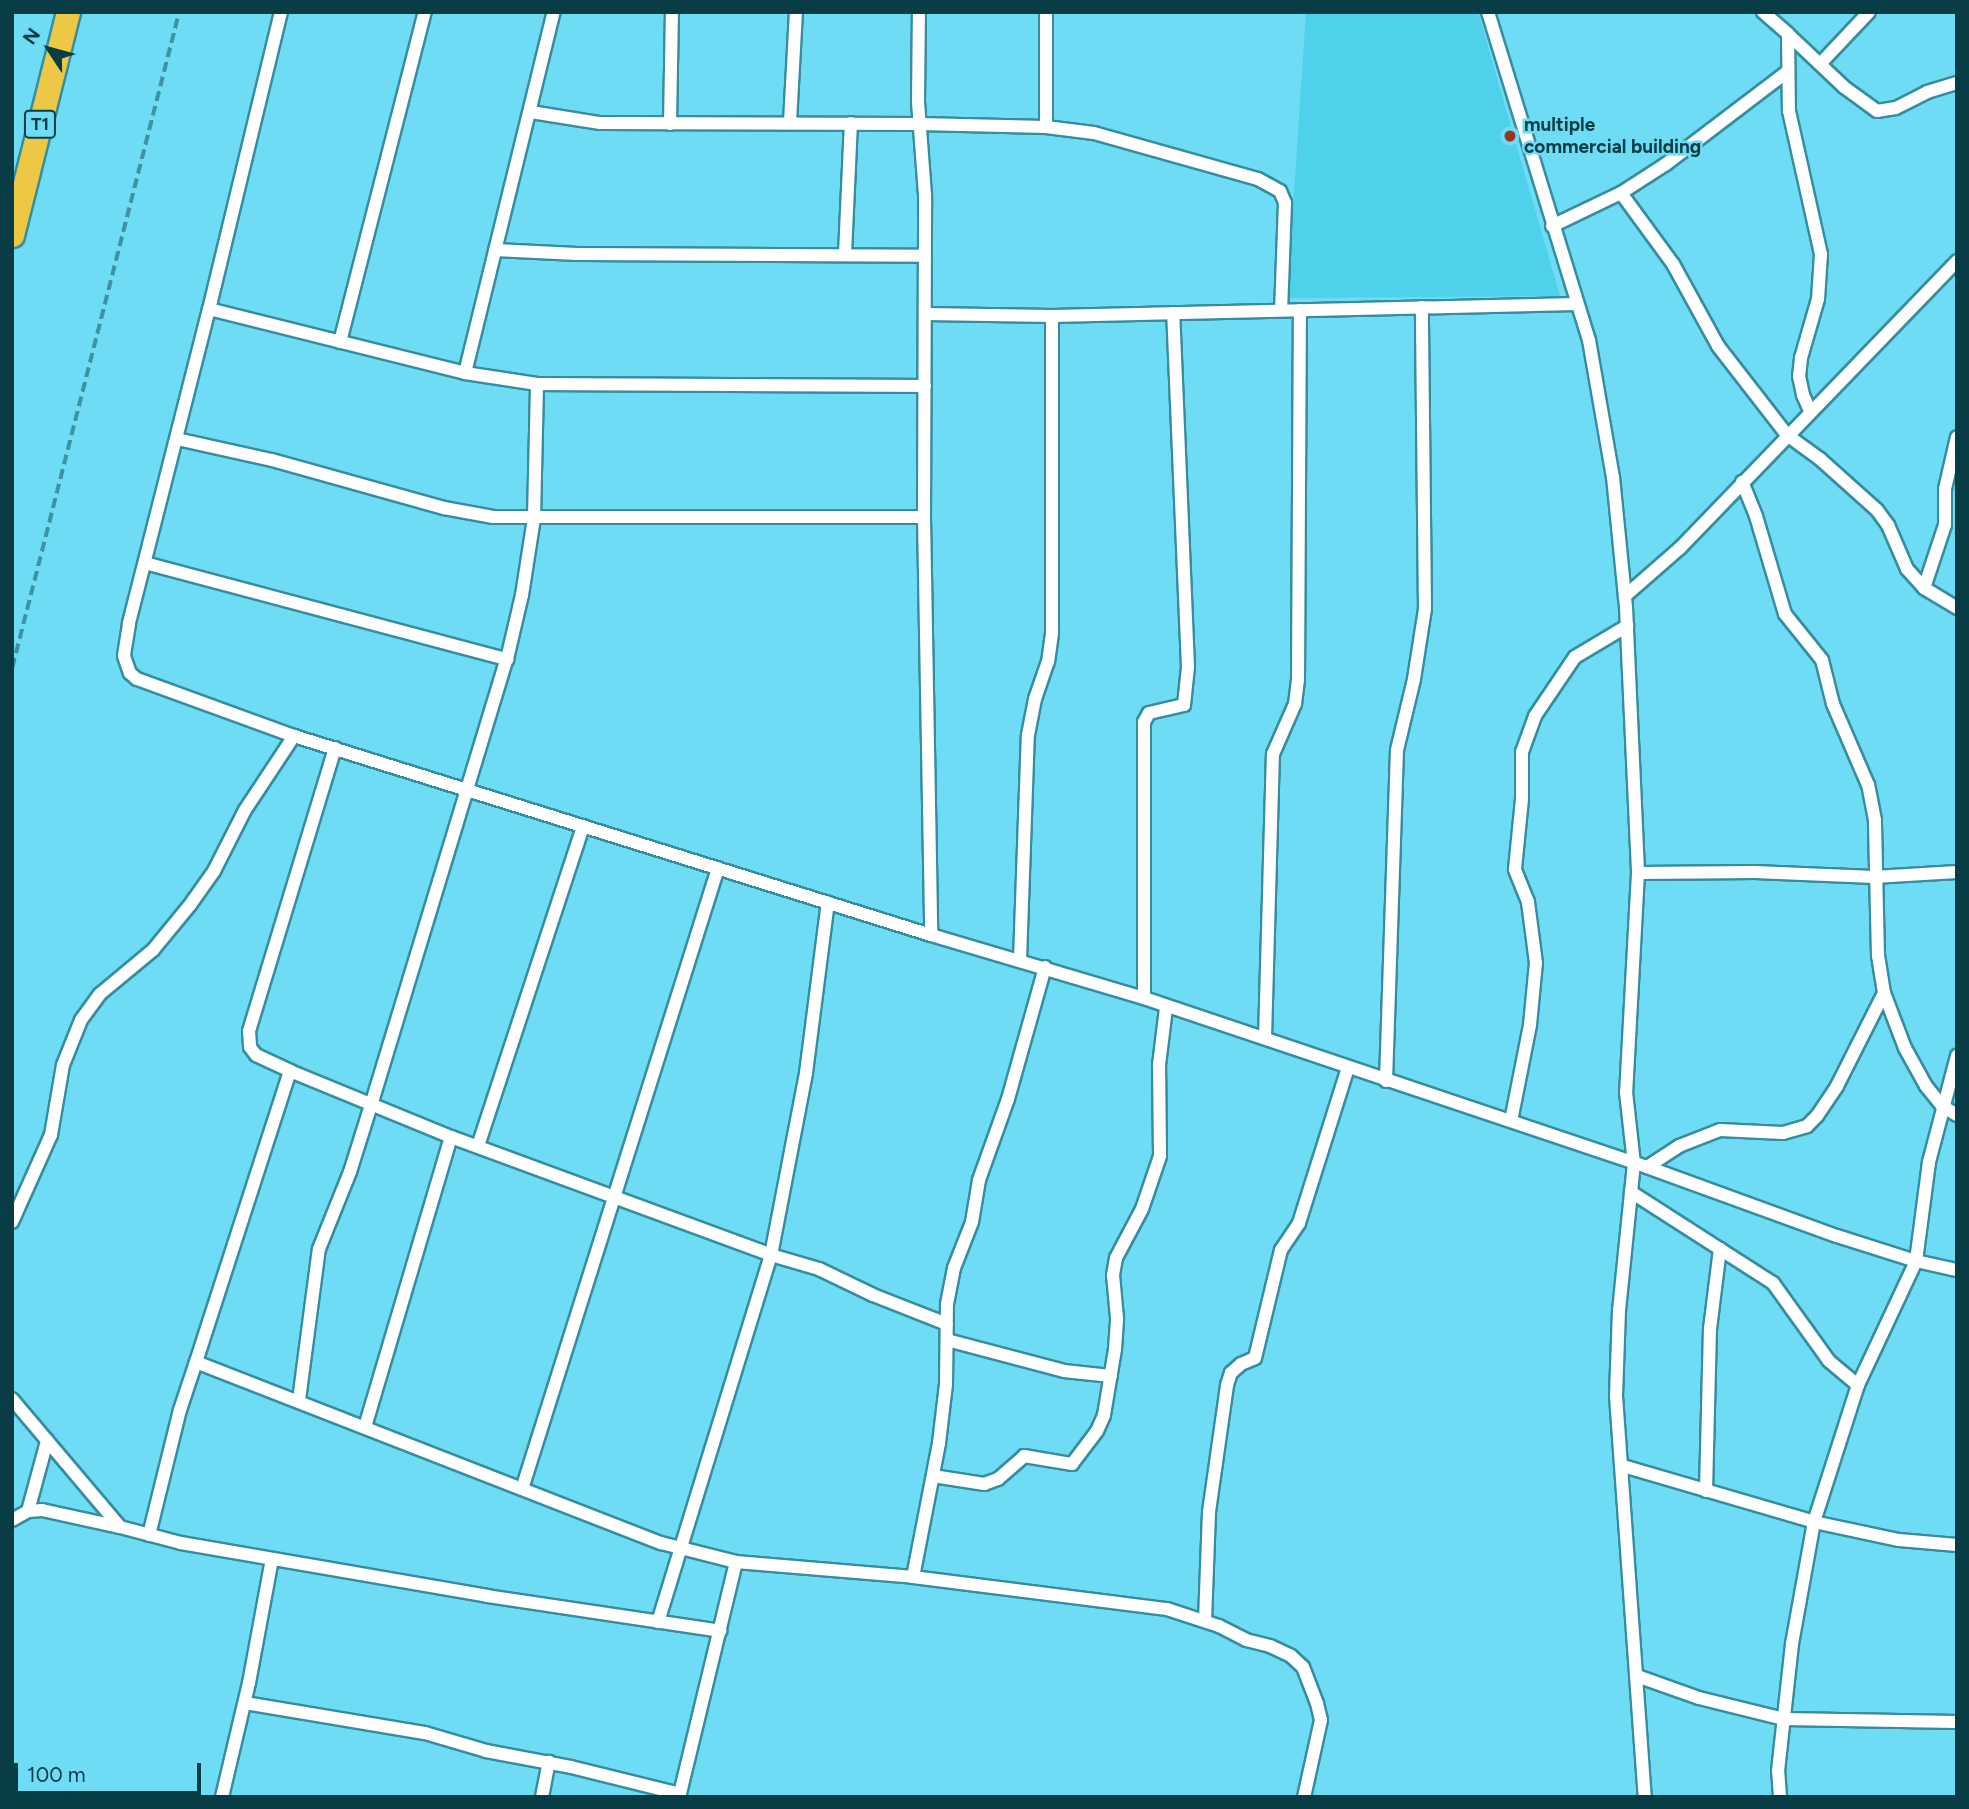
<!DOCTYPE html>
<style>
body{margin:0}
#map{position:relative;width:1969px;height:1809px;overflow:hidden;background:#6ddcf4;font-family:Figtree,sans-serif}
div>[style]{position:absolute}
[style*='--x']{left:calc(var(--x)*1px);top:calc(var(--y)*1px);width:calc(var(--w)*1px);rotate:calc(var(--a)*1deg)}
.built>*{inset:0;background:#50d1eb}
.roads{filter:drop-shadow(2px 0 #368d9e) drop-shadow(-2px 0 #368d9e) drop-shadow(0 2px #368d9e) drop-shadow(0 -2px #368d9e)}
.street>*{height:12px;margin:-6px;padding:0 6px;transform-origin:6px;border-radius:6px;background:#fff}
.highway>*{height:23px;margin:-11.5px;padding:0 11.5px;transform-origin:11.5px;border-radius:11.5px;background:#ecc845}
.rail>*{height:3.5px;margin-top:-1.75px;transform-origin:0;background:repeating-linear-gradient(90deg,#3f92a3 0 10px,transparent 0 15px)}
.dots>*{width:19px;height:19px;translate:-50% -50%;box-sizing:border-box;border:4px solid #6ddcf4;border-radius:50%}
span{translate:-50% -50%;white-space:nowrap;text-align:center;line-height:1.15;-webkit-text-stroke:5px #6ddcf4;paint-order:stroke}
.shield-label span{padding:2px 5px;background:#6ddcf4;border:2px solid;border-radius:5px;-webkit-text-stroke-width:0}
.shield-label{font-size:18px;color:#093d46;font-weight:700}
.poi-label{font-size:19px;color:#093d46;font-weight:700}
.left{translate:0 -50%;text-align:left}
.frame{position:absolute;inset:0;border:14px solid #093d46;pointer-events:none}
.north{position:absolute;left:14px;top:14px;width:70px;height:70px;-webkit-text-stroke:5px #6ddcf4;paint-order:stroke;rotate:306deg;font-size:19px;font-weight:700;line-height:28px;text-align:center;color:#093d46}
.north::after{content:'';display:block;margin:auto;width:24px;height:32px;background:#093d46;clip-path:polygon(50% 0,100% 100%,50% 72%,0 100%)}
.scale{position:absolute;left:14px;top:1763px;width:187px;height:32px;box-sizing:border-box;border:4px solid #093d46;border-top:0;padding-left:9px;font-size:21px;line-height:24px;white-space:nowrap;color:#093d46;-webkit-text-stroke:5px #6ddcf4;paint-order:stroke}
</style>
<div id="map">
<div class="built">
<div style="clip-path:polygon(1306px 12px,1478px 12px,1560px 296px,1287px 298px)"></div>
</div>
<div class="roads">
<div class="street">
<div style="--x:281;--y:12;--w:306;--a:103.6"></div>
<div style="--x:209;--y:309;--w:325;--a:104.3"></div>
<div style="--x:129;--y:624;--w:32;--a:99"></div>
<div style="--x:124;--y:656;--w:18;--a:71"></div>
<div style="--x:130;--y:673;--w:9;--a:41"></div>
<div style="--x:137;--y:679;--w:167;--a:20"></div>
<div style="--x:294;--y:736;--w:667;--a:17.35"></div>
<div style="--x:931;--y:935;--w:222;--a:16.5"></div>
<div style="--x:1144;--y:998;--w:531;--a:18.57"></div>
<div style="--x:1647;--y:1167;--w:202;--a:20"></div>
<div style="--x:1837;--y:1236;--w:83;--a:17.6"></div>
<div style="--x:1916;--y:1261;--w:42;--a:12.4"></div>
<div style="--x:1046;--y:12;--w:115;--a:90"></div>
<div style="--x:1488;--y:12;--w:343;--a:72.9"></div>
<div style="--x:1589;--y:340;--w:139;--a:80.1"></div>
<div style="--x:1613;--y:477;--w:131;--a:84.3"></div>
<div style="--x:1626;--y:607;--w:266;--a:87.4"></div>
<div style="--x:1638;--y:873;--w:219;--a:93.1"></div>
<div style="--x:1626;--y:1092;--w:71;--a:83.6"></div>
<div style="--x:1634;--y:1163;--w:148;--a:95.8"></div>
<div style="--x:1619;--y:1310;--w:86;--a:92"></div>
<div style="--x:1616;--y:1396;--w:402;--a:85.9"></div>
<div style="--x:1763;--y:12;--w:33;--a:41"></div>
<div style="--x:1788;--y:34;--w:77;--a:89.3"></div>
<div style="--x:1789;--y:111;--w:147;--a:77.4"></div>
<div style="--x:1821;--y:254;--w:45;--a:93.8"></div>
<div style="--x:1818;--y:299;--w:61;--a:106.1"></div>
<div style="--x:1801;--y:358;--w:18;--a:96"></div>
<div style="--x:1799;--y:376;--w:19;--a:78"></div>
<div style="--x:1803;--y:395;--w:17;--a:66"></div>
<div style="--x:1788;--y:34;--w:77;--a:43.4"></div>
<div style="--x:1844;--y:87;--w:41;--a:36"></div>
<div style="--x:1877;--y:111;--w:19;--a:-9"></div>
<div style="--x:1896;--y:108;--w:35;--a:-27"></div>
<div style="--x:1927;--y:92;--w:31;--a:-17"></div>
<div style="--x:1820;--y:64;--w:71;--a:-46.7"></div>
<div style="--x:531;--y:112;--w:70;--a:9.1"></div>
<div style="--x:600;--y:123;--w:319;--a:0.2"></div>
<div style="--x:919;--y:124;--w:127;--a:1.4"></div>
<div style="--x:1046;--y:127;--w:48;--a:7.1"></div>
<div style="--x:1094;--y:133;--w:170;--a:15.7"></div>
<div style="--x:1258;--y:179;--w:25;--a:29"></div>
<div style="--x:1280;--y:191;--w:13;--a:67"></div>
<div style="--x:1285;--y:203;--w:107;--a:92.1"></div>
<div style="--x:790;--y:122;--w:110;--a:-86.9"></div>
<div style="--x:670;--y:124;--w:112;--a:-89"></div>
<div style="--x:1621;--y:193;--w:88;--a:53.8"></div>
<div style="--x:1673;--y:264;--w:94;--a:61.2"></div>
<div style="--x:1718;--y:346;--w:113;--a:52.2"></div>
<div style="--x:1787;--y:435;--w:41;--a:36"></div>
<div style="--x:1820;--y:459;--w:76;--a:41.8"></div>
<div style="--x:1877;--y:510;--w:19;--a:54"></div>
<div style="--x:1888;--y:525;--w:48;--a:66.6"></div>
<div style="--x:1907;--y:569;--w:25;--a:48"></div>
<div style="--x:1924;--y:588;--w:39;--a:31"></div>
<div style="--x:1552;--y:226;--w:76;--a:-25.6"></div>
<div style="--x:1621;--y:193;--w:54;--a:-32.8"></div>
<div style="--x:1666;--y:164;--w:153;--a:-37.3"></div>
<div style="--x:495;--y:250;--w:82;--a:2.8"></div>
<div style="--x:577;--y:254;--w:348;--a:0.3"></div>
<div style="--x:845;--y:254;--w:131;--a:-87.4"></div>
<div style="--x:209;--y:309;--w:264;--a:14"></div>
<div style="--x:465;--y:373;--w:73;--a:8.7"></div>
<div style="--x:537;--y:384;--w:388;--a:0.3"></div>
<div style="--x:926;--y:314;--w:126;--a:0.9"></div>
<div style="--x:1052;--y:316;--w:525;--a:-1.31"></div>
<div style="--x:340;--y:342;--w:341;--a:-75.6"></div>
<div style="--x:465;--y:373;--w:372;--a:-76.2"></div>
<div style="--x:177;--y:439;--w:97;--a:12.5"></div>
<div style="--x:272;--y:460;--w:179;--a:15.6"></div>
<div style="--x:444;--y:508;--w:50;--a:10.4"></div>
<div style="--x:493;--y:517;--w:431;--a:0"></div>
<div style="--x:924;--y:517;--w:322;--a:-89.8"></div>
<div style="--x:925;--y:195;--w:93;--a:-94.3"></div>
<div style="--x:918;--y:102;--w:90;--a:-89.4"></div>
<div style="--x:924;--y:517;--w:418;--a:89"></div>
<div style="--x:145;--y:563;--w:375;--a:14.9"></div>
<div style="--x:1924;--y:588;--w:66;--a:-71.6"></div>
<div style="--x:1945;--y:525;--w:36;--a:-90"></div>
<div style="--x:1945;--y:489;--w:53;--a:-77"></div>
<div style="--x:1625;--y:596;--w:73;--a:-41.1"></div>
<div style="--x:1680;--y:548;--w:399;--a:-46"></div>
<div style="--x:335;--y:748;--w:296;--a:106.9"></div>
<div style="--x:249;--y:1031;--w:16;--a:86"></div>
<div style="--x:250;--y:1047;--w:10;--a:53"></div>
<div style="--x:256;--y:1055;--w:38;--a:25"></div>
<div style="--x:290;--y:1071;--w:306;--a:107.9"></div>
<div style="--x:196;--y:1362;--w:499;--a:21.3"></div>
<div style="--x:661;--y:1543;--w:77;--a:14.2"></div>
<div style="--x:736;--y:1562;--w:239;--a:103.6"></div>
<div style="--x:1638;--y:873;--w:117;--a:-0.5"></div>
<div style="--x:1755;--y:872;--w:119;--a:2.4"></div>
<div style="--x:1874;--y:877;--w:83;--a:-3.4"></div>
<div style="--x:1020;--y:960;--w:225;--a:-88"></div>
<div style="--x:1028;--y:735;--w:37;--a:-79"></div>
<div style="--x:1035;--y:699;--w:39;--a:-71"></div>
<div style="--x:1048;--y:662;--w:30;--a:-82"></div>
<div style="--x:1052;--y:632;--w:316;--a:-90"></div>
<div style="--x:1884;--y:993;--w:59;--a:69.1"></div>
<div style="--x:1905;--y:1048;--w:43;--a:61.1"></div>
<div style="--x:1926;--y:1086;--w:26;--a:51"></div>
<div style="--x:1942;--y:1106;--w:17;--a:31"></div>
<div style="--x:1144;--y:998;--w:276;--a:-90"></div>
<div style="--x:1144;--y:722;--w:10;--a:-61"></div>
<div style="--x:1149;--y:713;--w:36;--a:-13"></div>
<div style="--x:1184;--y:705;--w:38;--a:-84"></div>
<div style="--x:1188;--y:667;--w:354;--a:-92.4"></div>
<div style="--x:1265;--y:1038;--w:284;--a:-88.4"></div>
<div style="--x:1273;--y:754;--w:55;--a:-66.3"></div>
<div style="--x:1295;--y:704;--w:24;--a:-83"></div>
<div style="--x:1298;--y:680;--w:370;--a:-89.7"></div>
<div style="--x:290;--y:1071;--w:174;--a:22.3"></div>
<div style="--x:451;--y:1137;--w:341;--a:20.2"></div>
<div style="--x:771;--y:1255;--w:50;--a:16.3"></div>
<div style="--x:819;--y:1269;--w:60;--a:25.7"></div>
<div style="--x:873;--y:1295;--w:79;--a:21.4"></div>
<div style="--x:1386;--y:1081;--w:331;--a:-88.1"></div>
<div style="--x:1397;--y:750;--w:73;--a:-76.5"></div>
<div style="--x:1414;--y:679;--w:71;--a:-81.1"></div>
<div style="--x:1425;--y:609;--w:302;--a:-90.6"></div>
<div style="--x:1511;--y:1121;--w:98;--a:-78.8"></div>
<div style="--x:1530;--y:1025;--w:62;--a:-84.5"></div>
<div style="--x:1536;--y:963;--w:62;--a:-97.5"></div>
<div style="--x:1528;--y:902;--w:35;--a:-112"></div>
<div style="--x:1515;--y:869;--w:70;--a:-84.3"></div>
<div style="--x:1522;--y:799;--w:47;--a:-90"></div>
<div style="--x:1522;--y:752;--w:38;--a:-70"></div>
<div style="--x:1535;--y:716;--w:71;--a:-55.9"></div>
<div style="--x:1575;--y:657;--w:61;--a:-30.8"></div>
<div style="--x:478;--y:1146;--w:337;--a:-71.8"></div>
<div style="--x:1647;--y:1167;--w:38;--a:-33"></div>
<div style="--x:1679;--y:1146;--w:44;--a:-21.3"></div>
<div style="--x:1720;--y:1130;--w:63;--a:2.7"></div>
<div style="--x:1783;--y:1133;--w:25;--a:-16"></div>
<div style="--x:1807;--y:1126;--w:14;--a:-45"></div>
<div style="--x:1817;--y:1116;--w:36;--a:-56"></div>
<div style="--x:1837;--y:1086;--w:104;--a:-63.2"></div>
<div style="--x:1884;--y:993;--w:37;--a:-99"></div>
<div style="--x:1878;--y:956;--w:136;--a:-91.3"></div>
<div style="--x:1875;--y:820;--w:36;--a:-101"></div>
<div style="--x:1868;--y:785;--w:88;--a:-113.4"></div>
<div style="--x:1833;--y:704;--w:45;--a:-104"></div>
<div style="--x:1822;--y:660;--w:59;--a:-128.8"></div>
<div style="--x:1785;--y:614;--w:102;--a:-106.5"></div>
<div style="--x:1756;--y:516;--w:37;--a:-112"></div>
<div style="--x:1631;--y:1192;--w:169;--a:32.7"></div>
<div style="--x:1773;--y:1283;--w:96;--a:54.3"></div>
<div style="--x:1829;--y:1361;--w:38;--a:40"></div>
<div style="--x:12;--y:1222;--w:95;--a:-65.9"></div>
<div style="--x:51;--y:1135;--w:71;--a:-80.3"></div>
<div style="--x:63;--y:1065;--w:48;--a:-68.2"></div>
<div style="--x:81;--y:1020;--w:32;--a:-54"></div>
<div style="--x:100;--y:994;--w:69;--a:-39.7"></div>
<div style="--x:153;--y:950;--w:58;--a:-50.6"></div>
<div style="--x:190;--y:905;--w:42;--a:-54.8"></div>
<div style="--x:214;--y:871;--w:68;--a:-63.1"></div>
<div style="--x:245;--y:810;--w:89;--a:-56.5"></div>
<div style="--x:947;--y:1340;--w:121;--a:14.8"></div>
<div style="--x:1064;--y:1371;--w:47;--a:6.1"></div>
<div style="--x:12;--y:1399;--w:167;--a:49.8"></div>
<div style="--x:120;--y:1527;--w:63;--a:14.7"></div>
<div style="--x:181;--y:1543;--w:311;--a:9.8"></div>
<div style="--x:487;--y:1596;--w:236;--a:8.5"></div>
<div style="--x:299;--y:1400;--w:152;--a:-82.5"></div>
<div style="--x:319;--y:1249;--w:83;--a:-68.1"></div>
<div style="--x:350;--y:1172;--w:73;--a:-72.6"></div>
<div style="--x:372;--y:1102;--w:463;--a:-73.1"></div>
<div style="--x:507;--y:659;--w:66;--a:-76.8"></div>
<div style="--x:522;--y:595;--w:78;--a:-81.1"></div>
<div style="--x:534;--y:518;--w:134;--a:-88.7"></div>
<div style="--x:365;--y:1427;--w:302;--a:-73.5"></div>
<div style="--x:1623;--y:1466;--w:199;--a:16.3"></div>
<div style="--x:1814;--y:1522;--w:87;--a:12"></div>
<div style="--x:1899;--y:1540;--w:58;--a:4.9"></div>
<div style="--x:933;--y:1476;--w:52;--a:8.9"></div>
<div style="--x:984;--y:1484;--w:15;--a:-20"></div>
<div style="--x:998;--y:1479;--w:35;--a:-41"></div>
<div style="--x:1024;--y:1456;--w:49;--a:9.5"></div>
<div style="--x:1072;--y:1464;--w:41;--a:-52.9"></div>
<div style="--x:1097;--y:1431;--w:17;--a:-66"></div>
<div style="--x:1104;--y:1415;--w:67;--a:-80.5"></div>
<div style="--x:1115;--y:1349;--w:31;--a:-86"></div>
<div style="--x:1117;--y:1318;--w:43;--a:-95.3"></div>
<div style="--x:1113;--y:1275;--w:17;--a:-80"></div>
<div style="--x:1116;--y:1258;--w:55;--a:-62"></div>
<div style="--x:1142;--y:1209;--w:56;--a:-71.2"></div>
<div style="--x:1160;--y:1156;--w:91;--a:-90.6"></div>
<div style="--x:1159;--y:1065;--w:57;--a:-83"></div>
<div style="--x:522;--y:1489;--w:651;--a:-72.48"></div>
<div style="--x:1706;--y:1491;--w:162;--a:-88.6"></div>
<div style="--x:1710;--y:1329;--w:81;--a:-82.9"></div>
<div style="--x:28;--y:1511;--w:73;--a:-74.8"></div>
<div style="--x:12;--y:1520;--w:18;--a:-29"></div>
<div style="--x:28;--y:1511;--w:14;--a:-4"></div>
<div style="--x:42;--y:1510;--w:80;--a:12.3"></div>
<div style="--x:149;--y:1535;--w:129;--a:-76.1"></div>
<div style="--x:180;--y:1410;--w:51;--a:-71.6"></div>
<div style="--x:736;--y:1562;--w:178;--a:4.8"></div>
<div style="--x:913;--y:1577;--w:256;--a:7.2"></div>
<div style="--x:1167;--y:1609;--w:55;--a:18.1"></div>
<div style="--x:1219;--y:1626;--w:30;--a:27"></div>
<div style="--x:1246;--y:1640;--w:25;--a:14"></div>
<div style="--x:1270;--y:1646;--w:23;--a:25"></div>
<div style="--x:1291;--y:1656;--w:16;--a:43"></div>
<div style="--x:1303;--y:1667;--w:39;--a:69"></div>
<div style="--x:1317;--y:1703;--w:17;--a:77"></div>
<div style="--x:1321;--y:1720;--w:79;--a:102.4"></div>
<div style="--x:913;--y:1577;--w:136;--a:-79"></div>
<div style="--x:939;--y:1443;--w:59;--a:-83.2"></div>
<div style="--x:946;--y:1384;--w:80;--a:-89.3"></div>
<div style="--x:947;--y:1304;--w:37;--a:-79"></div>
<div style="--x:954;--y:1268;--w:49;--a:-68.6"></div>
<div style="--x:972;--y:1222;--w:43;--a:-80.5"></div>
<div style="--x:979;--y:1180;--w:86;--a:-70.3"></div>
<div style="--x:1008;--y:1099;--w:137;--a:-74.3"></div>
<div style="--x:1205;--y:1621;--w:109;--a:-87.9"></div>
<div style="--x:1209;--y:1512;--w:128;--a:-81.9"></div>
<div style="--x:1227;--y:1385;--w:13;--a:-72"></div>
<div style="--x:1231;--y:1373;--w:13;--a:-42"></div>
<div style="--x:1241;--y:1364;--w:15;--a:-23"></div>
<div style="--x:1255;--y:1358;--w:111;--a:-76.5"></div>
<div style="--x:1281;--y:1250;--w:32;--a:-56"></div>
<div style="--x:1299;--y:1223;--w:163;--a:-72.5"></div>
<div style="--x:658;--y:1622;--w:384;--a:-72.9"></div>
<div style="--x:771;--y:1255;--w:185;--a:-79.1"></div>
<div style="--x:806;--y:1073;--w:172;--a:-82.7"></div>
<div style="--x:1637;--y:1676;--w:66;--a:19.5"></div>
<div style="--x:1699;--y:1698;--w:88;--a:13.9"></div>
<div style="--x:1784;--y:1719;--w:173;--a:1"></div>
<div style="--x:245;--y:1703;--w:182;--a:9.5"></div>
<div style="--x:425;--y:1733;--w:64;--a:16.4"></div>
<div style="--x:486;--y:1751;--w:86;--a:10.7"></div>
<div style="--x:571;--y:1767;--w:112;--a:13.9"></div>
<div style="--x:680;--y:1794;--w:3;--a:90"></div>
<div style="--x:222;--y:1797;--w:117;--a:-76.7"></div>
<div style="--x:249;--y:1683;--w:126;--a:-79.5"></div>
<div style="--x:542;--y:1797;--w:36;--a:-79"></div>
<div style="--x:1780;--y:1797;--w:26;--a:-94"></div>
<div style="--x:1778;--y:1771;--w:128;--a:-83.7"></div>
<div style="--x:1792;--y:1644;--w:124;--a:-79.8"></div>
<div style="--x:1814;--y:1522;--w:144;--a:-72.2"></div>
<div style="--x:1858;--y:1385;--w:137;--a:-64.9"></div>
<div style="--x:1916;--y:1261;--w:100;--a:-82.5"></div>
<div style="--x:1929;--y:1162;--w:110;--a:-75.2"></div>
</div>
<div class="highway">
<div style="--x:12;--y:235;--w:230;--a:-75.9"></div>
</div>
</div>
<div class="rail">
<div style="--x:12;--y:668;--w:677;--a:-75.72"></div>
</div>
<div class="dots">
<div style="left:1510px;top:136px;background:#9c331d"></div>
</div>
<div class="shield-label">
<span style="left:40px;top:124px">T1</span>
</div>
<div class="poi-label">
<span class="left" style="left:1524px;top:136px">multiple<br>commercial building</span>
</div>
<div class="frame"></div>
<div class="north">N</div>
<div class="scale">100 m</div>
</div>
